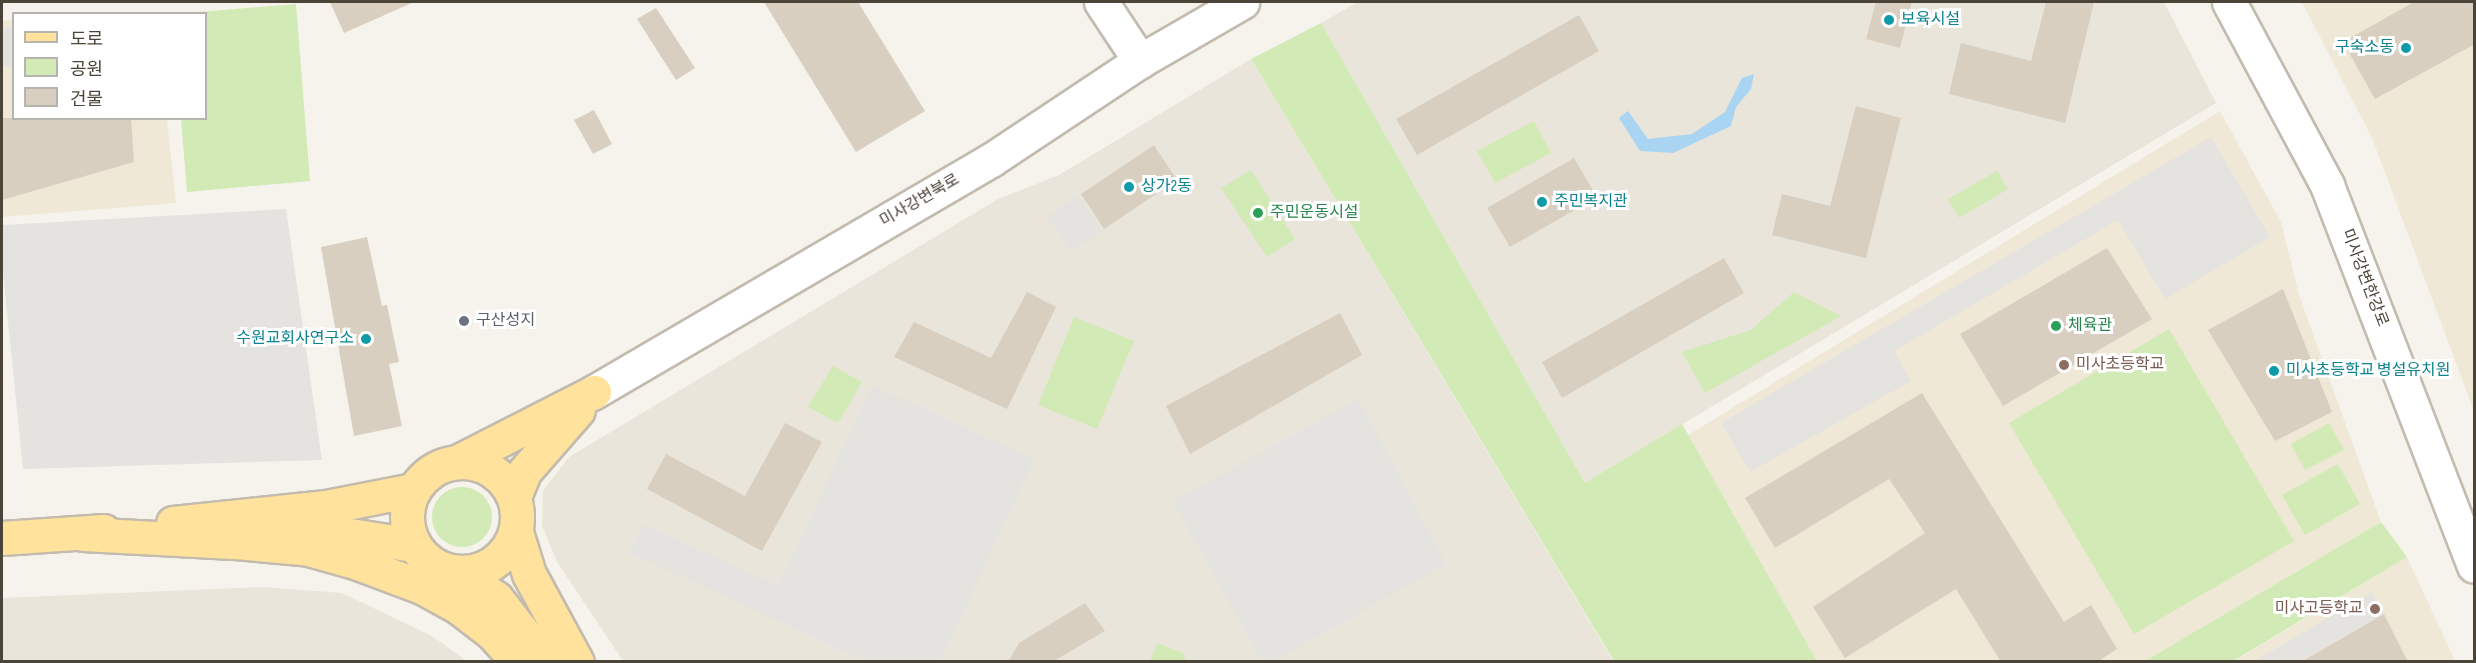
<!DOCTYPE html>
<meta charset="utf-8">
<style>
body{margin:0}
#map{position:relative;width:2476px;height:663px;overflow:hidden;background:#f6f3ec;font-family:"Sofia Sans Condensed","Noto Sans KR",sans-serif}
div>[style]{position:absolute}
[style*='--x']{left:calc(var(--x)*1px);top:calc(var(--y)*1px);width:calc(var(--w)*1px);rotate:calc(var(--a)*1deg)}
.residential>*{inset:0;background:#eae5da}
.education>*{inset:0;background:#efe8d6}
.green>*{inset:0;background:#d2eab5}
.round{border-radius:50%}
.parking>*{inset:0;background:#e5e3e0}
.water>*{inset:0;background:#a9d4f2}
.building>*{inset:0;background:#d8cfc1}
.roads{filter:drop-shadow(2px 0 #c2bbae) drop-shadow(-2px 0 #c2bbae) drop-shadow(0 2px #c2bbae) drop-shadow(0 -2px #c2bbae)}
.minor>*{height:33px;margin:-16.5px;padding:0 16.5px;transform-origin:16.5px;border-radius:16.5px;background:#fff}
.major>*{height:33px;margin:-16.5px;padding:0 16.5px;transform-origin:16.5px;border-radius:16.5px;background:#ffe39c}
.major>.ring{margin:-16.5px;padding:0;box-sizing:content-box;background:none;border:33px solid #ffe39c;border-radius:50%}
.dots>*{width:16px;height:16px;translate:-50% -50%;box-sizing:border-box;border:3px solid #fff;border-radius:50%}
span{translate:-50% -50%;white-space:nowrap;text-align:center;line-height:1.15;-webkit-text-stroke:6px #fff;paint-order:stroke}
.culture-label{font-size:16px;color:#0d838f}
.left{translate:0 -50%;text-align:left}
.right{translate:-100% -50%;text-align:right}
.street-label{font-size:16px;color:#4b4439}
.leisure-label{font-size:16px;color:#27864d}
.worship-label{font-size:16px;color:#5b616d}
.education-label{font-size:16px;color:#785e54}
.frame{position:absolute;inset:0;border:3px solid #4b4439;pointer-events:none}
.legend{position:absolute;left:12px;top:12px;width:195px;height:108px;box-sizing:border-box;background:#fff;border:2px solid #b7b4b0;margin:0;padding:8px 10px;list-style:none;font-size:18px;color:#4b4439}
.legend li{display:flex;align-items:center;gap:12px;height:30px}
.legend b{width:30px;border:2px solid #b7b4b0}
</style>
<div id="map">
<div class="residential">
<div style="clip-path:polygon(1358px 2px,2164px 2px,2216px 103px,1585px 483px,1321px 23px)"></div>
<div style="clip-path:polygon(1251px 59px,1613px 661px,623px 661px,557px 562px,542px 526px,543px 491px,569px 457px,998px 199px,1059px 175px)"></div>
<div style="clip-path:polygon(264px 587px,342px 593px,432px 636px,467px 661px,2px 661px,2px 598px)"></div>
</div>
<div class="education">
<div style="clip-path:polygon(2302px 2px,2474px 2px,2474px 411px,2372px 138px)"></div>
<div style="clip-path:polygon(13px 20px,14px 118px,167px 119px,176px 203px,2px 217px,2px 21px)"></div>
<div style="clip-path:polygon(2220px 111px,2281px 222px,2299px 295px,2381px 522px,2145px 661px,1817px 661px,1688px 435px)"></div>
<div style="clip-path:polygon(2407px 557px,2455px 661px,2233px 662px)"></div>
</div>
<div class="green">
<div style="clip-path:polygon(296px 4px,310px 181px,187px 192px,181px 119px,206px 118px,206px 14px,187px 13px)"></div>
<div style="clip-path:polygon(1321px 23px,1585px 483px,1682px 424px,1817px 661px,1614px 661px,1251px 59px)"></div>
<div style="clip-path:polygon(1534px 121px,1551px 153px,1495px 183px,1477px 151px)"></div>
<div style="clip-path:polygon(1251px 170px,1295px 239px,1267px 257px,1221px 188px)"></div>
<div style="clip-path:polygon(1997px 171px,2008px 189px,1959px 218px,1948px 199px)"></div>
<div style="clip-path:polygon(1794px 292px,1841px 316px,1705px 393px,1682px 352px,1751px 330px)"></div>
<div style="clip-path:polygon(1074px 317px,1134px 341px,1097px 429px,1038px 405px)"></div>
<div style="clip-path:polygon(2169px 329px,2294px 541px,2134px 634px,2009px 423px)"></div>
<div style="clip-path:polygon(833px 366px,862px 382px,838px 423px,808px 407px)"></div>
<div style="clip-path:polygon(2329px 423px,2344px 450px,2305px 470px,2291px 444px)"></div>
<div style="clip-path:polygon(2338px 464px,2360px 504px,2305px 535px,2282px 495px)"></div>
<div class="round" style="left:432px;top:487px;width:60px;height:60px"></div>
<div style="clip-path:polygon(2381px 522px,2407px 557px,2233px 661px,2145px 661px)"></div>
<div style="clip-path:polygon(1157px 643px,1183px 653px,1186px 661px,1150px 661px)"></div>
</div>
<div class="parking">
<div style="clip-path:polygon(2px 28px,13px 28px,13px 66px,2px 66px)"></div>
<div style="clip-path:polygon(2211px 137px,2270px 237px,2165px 299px,2118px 220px,1894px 351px,1911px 381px,1750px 472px,1721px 423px)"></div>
<div style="clip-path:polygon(1078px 196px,1102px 231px,1072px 252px,1047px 217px)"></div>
<div style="clip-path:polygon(286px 209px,322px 460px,23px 469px,2px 263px,2px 225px)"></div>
<div style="clip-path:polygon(872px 385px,1034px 459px,940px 661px,865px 661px,630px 553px,643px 524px,779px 586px)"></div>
<div style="clip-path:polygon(1358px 399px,1446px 564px,1274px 661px,1262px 661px,1173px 501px)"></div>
<div style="clip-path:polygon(2372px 592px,2384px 614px,2301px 661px,2255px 661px)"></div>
</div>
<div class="water">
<div style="clip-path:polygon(1754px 74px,1751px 89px,1736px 107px,1731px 126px,1673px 153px,1640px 151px,1619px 118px,1628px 111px,1648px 139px,1692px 134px,1725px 112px,1742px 78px)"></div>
</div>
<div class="building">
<div style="clip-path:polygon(330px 2px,414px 2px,344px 33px)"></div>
<div style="clip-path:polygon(764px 2px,858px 2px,925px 111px,856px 152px)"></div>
<div style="clip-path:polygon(1876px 2px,1912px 2px,1900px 48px,1866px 39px)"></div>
<div style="clip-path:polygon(2046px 2px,2094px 2px,2065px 123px,1949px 94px,1961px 43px,2031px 61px)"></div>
<div style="clip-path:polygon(2414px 2px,2475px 2px,2475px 44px,2375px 99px,2343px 42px)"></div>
<div style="clip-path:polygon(656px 8px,695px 68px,676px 80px,637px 19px)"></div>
<div style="clip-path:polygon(1579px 15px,1599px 51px,1417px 155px,1396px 119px)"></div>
<div style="clip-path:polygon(1856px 106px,1901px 118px,1866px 258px,1772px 235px,1782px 194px,1830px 206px)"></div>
<div style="clip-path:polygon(594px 110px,612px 144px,593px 154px,574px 120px)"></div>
<div style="clip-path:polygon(2px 118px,131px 118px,134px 162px,2px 200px)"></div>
<div style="clip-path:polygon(1154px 145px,1177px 180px,1104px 229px,1081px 194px)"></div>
<div style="clip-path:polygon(1574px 158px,1597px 197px,1510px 247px,1487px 208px)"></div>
<div style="clip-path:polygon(367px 237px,382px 306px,387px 305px,399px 362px,389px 364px,402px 426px,354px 436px,321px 247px)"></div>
<div style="clip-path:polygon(2107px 248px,2152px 319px,2003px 406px,1960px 334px)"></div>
<div style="clip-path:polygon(1724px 258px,1744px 293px,1562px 398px,1542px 362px)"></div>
<div style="clip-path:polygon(2283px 289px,2332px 412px,2275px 441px,2208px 330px)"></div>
<div style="clip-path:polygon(1027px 292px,1056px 307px,1007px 409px,894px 357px,914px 322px,991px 358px)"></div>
<div style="clip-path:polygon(1340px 313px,1362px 355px,1190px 454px,1166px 406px)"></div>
<div style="clip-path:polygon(1922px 393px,2064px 622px,2091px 605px,2117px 649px,2097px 662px,2001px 662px,1956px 589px,1845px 658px,1813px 607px,1925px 533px,1889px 479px,1775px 548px,1745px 498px)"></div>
<div style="clip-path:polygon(785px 423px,822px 442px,762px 551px,647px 489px,666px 454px,745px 496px)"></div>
<div style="clip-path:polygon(1085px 603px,1105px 631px,1052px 662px,1008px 662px,1019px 643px)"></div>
<div style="clip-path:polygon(2384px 614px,2408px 662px,2301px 662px)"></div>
</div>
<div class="roads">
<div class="minor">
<div style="--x:1101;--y:2;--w:71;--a:56.5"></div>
<div style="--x:2229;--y:2;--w:208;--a:61.8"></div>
<div style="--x:2327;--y:185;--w:408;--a:68.9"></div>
<div style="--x:594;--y:392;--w:460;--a:-30.3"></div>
<div style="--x:991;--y:160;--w:179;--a:-33.6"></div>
<div style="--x:1140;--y:61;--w:118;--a:-30"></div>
</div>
<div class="major">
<div class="ring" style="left:407px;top:462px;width:77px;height:77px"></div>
<div style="--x:457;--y:462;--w:154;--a:-27.1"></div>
<div style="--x:514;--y:497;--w:27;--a:-68"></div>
<div style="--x:524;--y:472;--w:82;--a:-48.9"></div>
<div style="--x:173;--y:523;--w:154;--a:-6"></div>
<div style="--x:326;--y:507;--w:89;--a:-11.1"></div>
<div style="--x:286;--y:525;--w:129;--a:8.9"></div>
<div style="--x:516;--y:532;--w:44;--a:72.8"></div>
<div style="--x:529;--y:574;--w:100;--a:61.4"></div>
<div style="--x:83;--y:534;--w:164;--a:3.1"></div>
<div style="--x:247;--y:543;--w:62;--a:5.5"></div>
<div style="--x:309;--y:549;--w:48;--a:15.8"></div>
<div style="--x:355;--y:562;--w:72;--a:20.5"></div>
<div style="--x:422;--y:587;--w:41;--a:29.1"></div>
<div style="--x:458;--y:607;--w:43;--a:37.4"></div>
<div style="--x:492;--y:633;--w:39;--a:48"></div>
<div style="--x:2;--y:538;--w:102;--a:-3.9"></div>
<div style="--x:459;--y:573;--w:45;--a:34"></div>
<div style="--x:496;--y:598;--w:81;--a:52"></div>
</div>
</div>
<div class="dots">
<div style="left:1889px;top:20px;background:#0f9aa8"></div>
<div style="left:2406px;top:48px;background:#0f9aa8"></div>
<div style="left:1129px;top:187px;background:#0f9aa8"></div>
<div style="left:1542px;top:202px;background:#0f9aa8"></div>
<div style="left:1258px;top:213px;background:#2e9e5b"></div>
<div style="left:464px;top:321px;background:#6b7280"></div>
<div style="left:2056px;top:326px;background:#2e9e5b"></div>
<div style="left:366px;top:339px;background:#0f9aa8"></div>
<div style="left:2064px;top:365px;background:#8d6e63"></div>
<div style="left:2274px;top:371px;background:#0f9aa8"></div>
<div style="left:2375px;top:609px;background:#8d6e63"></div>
</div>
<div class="culture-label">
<span class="left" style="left:1901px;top:20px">보육시설</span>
<span class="right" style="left:2394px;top:48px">구숙소동</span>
<span class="left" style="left:1141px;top:187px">상가2동</span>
<span class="left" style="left:1554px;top:202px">주민복지관</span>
<span class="right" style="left:354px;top:339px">수원교회사연구소</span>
<span class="left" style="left:2286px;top:371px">미사초등학교 병설유치원</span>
</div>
<div class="street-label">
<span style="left:920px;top:201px;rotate:-30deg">미사강변북로</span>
<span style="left:2364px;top:278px;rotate:69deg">미사강변한강로</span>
</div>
<div class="leisure-label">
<span class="left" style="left:1270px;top:213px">주민운동시설</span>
<span class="left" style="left:2068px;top:326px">체육관</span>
</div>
<div class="worship-label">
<span class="left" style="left:476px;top:321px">구산성지</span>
</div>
<div class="education-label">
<span class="left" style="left:2076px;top:365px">미사초등학교</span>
<span class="right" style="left:2363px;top:609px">미사고등학교</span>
</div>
<div class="frame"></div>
<ul class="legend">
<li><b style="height:8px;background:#ffe39c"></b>도로</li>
<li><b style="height:16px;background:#d2eab5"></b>공원</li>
<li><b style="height:16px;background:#d8cfc1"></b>건물</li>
</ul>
</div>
